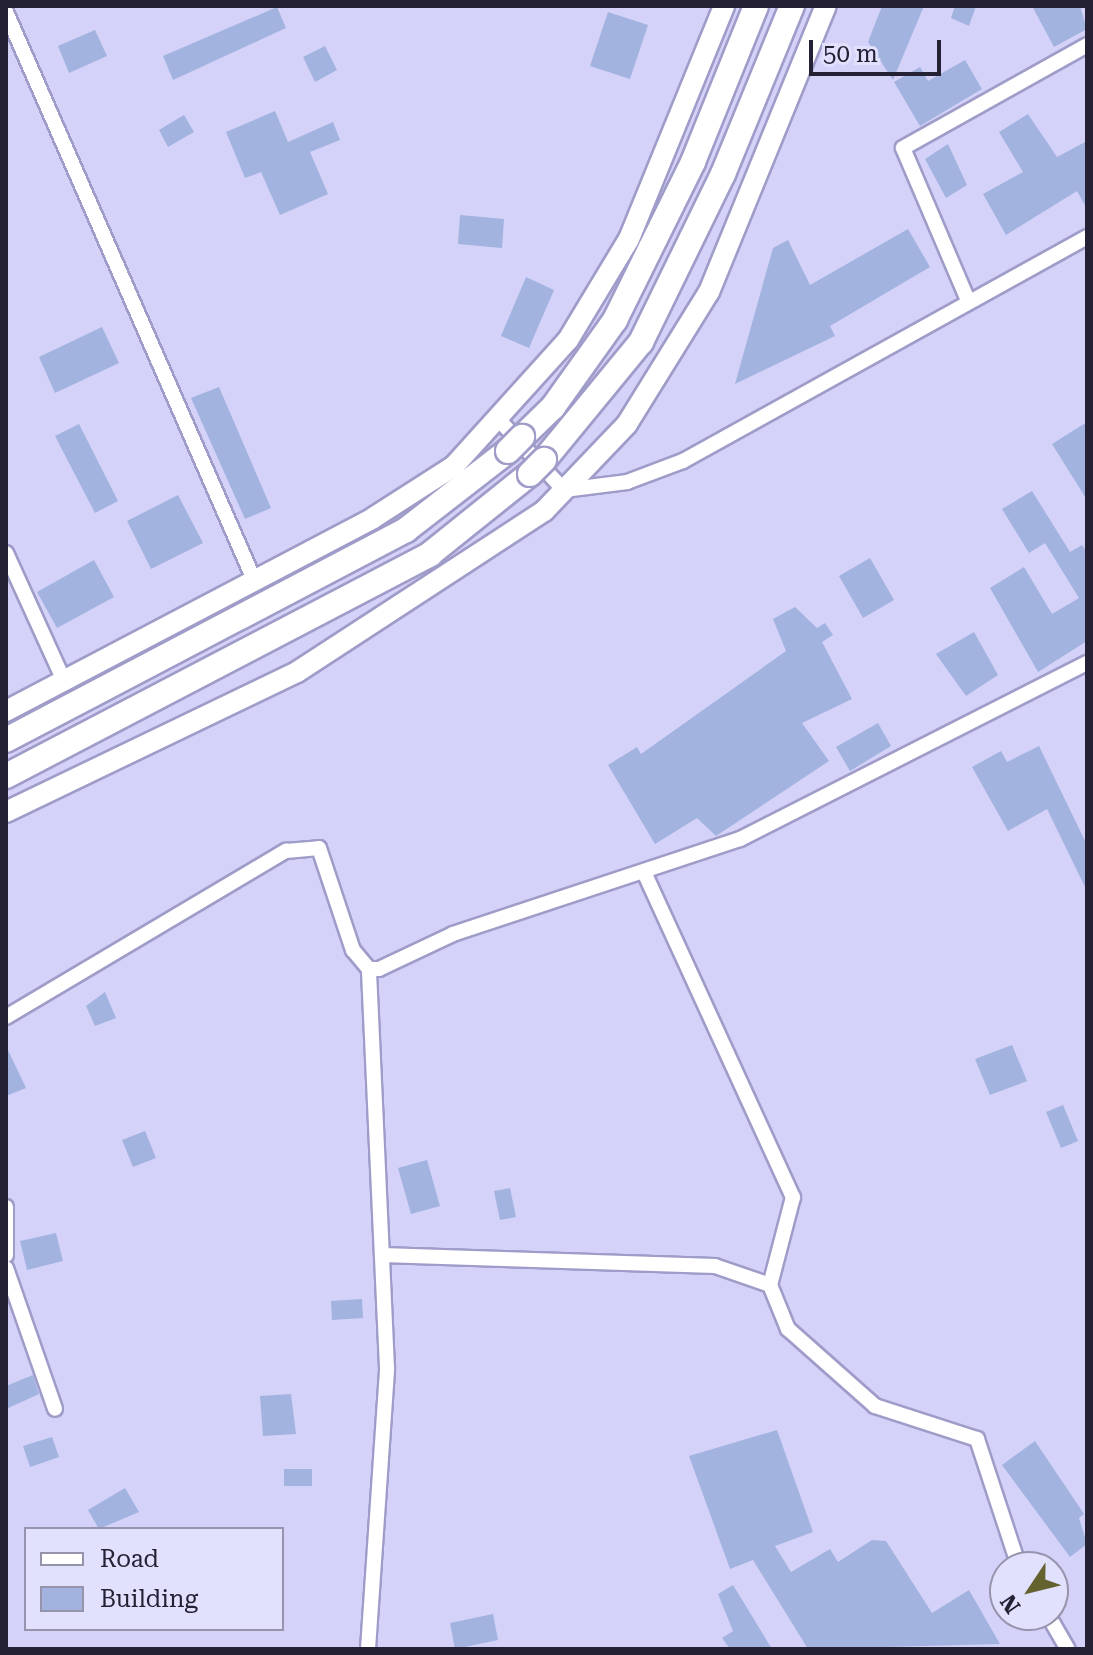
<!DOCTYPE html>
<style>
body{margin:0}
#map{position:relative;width:1093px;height:1655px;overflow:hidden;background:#d4d2f8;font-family:"Roboto Serif",serif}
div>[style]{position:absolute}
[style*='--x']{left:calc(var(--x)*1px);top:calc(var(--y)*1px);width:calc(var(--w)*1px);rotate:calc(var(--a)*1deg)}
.building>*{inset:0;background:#a2b3df}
.roads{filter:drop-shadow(2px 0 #9f9cc9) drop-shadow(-2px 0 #9f9cc9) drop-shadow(0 2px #9f9cc9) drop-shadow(0 -2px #9f9cc9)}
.street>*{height:14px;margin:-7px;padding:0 7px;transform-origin:7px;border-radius:7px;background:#fff}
.secondary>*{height:20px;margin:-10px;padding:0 10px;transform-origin:10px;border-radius:10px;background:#fff}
.highway>*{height:24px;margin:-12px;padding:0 12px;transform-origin:12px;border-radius:12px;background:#fff}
.bridges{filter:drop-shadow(2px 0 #9f9cc9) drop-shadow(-2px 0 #9f9cc9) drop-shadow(0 2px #9f9cc9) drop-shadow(0 -2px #9f9cc9)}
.highway-bridge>*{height:24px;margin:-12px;padding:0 12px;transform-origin:12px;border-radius:12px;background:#fff}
span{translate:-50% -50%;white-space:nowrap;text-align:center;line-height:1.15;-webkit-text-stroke:8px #e1e0fd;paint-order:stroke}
.frame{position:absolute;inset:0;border:8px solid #232133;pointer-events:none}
.legend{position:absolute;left:24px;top:1527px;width:260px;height:104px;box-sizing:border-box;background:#e1e0fd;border:2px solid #9594ac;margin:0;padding:10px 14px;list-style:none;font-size:24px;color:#232133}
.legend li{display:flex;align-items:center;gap:16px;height:40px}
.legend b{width:40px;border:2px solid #9594ac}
.north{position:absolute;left:989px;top:1551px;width:80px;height:80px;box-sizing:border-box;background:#e1e0fd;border:2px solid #9594ac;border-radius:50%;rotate:235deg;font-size:22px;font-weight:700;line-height:32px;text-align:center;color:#232133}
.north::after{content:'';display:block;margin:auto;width:28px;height:36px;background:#646330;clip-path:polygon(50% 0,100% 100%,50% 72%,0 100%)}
.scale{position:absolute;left:809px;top:40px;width:132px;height:36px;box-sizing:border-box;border:4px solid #232133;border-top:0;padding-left:10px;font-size:24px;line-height:28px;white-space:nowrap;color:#232133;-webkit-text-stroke:6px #e1e0fd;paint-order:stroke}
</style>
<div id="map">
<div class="building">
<div style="clip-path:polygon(882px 6px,924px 6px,893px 80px,868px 42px)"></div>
<div style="clip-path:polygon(955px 6px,976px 6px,969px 26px,951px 18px)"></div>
<div style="clip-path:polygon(1032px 6px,1080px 6px,1087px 29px,1054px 47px)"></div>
<div style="clip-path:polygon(277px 7px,286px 28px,173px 80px,163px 56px)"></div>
<div style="clip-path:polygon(608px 12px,648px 25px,630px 79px,590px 66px)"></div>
<div style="clip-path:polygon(95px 30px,107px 56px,69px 73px,58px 46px)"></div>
<div style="clip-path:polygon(325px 46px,337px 70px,315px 82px,303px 57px)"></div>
<div style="clip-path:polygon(965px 60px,982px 89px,920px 126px,894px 82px,920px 67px,928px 81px)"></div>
<div style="clip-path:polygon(275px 111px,288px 142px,333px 122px,340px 140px,310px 152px,328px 194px,280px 215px,261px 172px,245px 178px,226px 132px)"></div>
<div style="clip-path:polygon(1028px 114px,1057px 157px,1087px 141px,1087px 209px,1077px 191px,1006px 235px,983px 194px,1023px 172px,999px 132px)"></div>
<div style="clip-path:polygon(184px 115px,194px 132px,168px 147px,159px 130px)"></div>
<div style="clip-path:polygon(948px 144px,967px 185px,946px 198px,925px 159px)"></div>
<div style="clip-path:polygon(460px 215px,504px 219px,502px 248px,458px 244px)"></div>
<div style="clip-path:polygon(908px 229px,930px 267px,830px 326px,835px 336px,735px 384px,773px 248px,788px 240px,810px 285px)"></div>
<div style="clip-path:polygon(526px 277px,554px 290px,529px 348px,501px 336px)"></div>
<div style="clip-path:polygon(102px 327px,119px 363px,55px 393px,39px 357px)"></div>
<div style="clip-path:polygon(219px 387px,271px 508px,245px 519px,191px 398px)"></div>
<div style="clip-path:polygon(1087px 422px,1087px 500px,1052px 444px)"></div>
<div style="clip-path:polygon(79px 424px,118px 501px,95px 513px,55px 436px)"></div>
<div style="clip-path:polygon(1032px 491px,1070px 552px,1082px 545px,1087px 552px,1087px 641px,1038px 672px,990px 588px,1024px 567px,1052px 614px,1079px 598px,1045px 543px,1029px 553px,1002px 509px)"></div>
<div style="clip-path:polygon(178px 495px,203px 543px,151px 569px,127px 521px)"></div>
<div style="clip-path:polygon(870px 558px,894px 600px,863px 618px,839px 576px)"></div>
<div style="clip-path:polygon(94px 560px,114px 597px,57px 628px,37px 592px)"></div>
<div style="clip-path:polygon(795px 607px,817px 628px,825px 623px,833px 635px,822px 642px,852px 699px,802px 723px,829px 761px,716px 836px,697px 818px,655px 844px,608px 765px,637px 747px,641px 754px,786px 651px,773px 619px)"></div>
<div style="clip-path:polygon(974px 632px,998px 675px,966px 696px,936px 654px)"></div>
<div style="clip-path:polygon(878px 723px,891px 746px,850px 771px,836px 747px)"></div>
<div style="clip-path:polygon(1039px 746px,1087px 845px,1087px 891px,1047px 809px,1008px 831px,972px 767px,1001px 751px,1007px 762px)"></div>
<div style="clip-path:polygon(105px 992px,116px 1018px,95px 1026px,86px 1006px)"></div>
<div style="clip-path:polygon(1012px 1045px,1027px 1081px,990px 1095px,975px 1059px)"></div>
<div style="clip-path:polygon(6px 1046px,26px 1088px,6px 1096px)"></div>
<div style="clip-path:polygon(1063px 1105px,1078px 1141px,1061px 1148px,1046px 1112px)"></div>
<div style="clip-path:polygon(145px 1131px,156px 1158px,133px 1167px,122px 1140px)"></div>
<div style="clip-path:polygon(427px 1160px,440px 1206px,411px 1214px,398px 1168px)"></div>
<div style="clip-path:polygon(510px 1188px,516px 1217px,500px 1220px,494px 1191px)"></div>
<div style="clip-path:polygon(56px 1233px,63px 1261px,27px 1270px,20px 1241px)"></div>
<div style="clip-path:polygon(362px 1299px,363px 1318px,332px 1320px,331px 1301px)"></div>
<div style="clip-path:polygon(33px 1375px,39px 1394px,6px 1409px,6px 1386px)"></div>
<div style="clip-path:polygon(291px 1394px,296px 1434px,263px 1436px,260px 1396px)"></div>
<div style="clip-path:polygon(777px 1430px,813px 1532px,775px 1546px,791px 1572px,830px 1549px,838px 1562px,872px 1540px,886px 1541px,932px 1613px,969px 1590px,1000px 1644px,808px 1649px,753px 1560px,730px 1569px,689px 1456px)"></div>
<div style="clip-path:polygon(52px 1437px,59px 1457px,30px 1467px,23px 1446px)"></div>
<div style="clip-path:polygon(1035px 1441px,1084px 1514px,1079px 1518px,1087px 1544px,1070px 1557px,1002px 1465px)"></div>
<div style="clip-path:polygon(284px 1469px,312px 1469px,312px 1486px,284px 1486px)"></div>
<div style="clip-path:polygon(125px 1488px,139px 1512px,99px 1529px,88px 1510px)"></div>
<div style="clip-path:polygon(733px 1585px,772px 1649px,730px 1649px,722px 1638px,733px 1631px,718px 1594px)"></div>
<div style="clip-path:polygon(493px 1614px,498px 1640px,455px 1649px,450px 1623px)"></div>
</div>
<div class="roads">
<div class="street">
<div style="--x:6;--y:12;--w:622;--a:66.4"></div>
<div style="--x:967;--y:298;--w:163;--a:-113.1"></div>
<div style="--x:903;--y:148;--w:211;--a:-29.2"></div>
<div style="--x:500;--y:421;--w:94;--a:47.2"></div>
<div style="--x:564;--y:490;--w:64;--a:-7.2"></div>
<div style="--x:627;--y:482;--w:60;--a:-20.6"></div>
<div style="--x:683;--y:461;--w:462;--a:-29"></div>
<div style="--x:6;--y:553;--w:141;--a:65.6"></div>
<div style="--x:644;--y:872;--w:358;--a:65.4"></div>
<div style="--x:793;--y:1197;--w:91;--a:104.6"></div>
<div style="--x:770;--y:1285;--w:48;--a:67.8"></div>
<div style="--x:788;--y:1329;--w:116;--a:41.5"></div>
<div style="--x:875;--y:1406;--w:107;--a:17.9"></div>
<div style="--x:977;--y:1439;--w:135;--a:71.8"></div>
<div style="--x:6;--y:1017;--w:326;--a:-30.7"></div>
<div style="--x:286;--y:851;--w:33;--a:-5"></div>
<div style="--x:319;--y:848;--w:108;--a:71.6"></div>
<div style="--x:353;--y:950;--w:25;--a:50"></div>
<div style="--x:369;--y:969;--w:10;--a:0"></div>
<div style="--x:379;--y:969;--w:82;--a:-25.3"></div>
<div style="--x:453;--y:934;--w:302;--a:-18.3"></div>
<div style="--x:740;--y:839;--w:389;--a:-26.9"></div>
<div style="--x:6;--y:1207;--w:48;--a:90"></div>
<div style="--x:382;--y:1255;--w:333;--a:1.9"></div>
<div style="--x:715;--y:1266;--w:58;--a:19.1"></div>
<div style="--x:6;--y:1268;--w:149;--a:70.8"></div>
<div style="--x:1048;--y:1615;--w:39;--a:60"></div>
<div style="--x:368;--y:1649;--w:282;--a:-86.1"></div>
<div style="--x:387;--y:1368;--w:399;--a:-92.6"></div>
</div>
<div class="secondary">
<div style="--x:6;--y:711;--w:415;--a:-27.7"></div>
<div style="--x:373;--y:518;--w:96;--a:-32.7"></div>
<div style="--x:454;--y:466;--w:170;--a:-47.9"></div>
<div style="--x:568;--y:340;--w:118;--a:-58.9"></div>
<div style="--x:629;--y:239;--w:252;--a:-67.8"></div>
<div style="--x:6;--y:812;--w:323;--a:-25.7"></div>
<div style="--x:297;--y:672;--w:295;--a:-33.1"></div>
<div style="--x:544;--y:511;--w:120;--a:-46.3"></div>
<div style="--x:627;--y:424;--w:155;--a:-58.2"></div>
<div style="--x:709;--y:292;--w:309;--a:-67.8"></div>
</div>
<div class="highway">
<div style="--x:522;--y:437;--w:43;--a:-44.1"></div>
<div style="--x:553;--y:407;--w:107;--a:-54.5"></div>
<div style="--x:615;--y:320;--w:176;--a:-63.7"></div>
<div style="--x:693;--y:162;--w:168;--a:-68"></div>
<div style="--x:544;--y:460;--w:153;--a:-50.6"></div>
<div style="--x:641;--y:342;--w:187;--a:-64"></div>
<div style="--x:723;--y:174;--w:182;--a:-67.7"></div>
<div style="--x:6;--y:740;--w:452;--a:-27.7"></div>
<div style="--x:406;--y:530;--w:129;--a:-37.8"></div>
<div style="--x:6;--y:776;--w:479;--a:-27.6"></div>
<div style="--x:430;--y:554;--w:128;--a:-38.7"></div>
</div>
</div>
<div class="bridges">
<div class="highway-bridge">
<div style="--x:508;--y:451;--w:20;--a:-45"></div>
<div style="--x:530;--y:474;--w:20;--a:-45"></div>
</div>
</div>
<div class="frame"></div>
<ul class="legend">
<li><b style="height:10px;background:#fff"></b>Road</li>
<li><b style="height:22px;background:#a2b3df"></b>Building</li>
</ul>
<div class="north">N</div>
<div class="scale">50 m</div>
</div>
